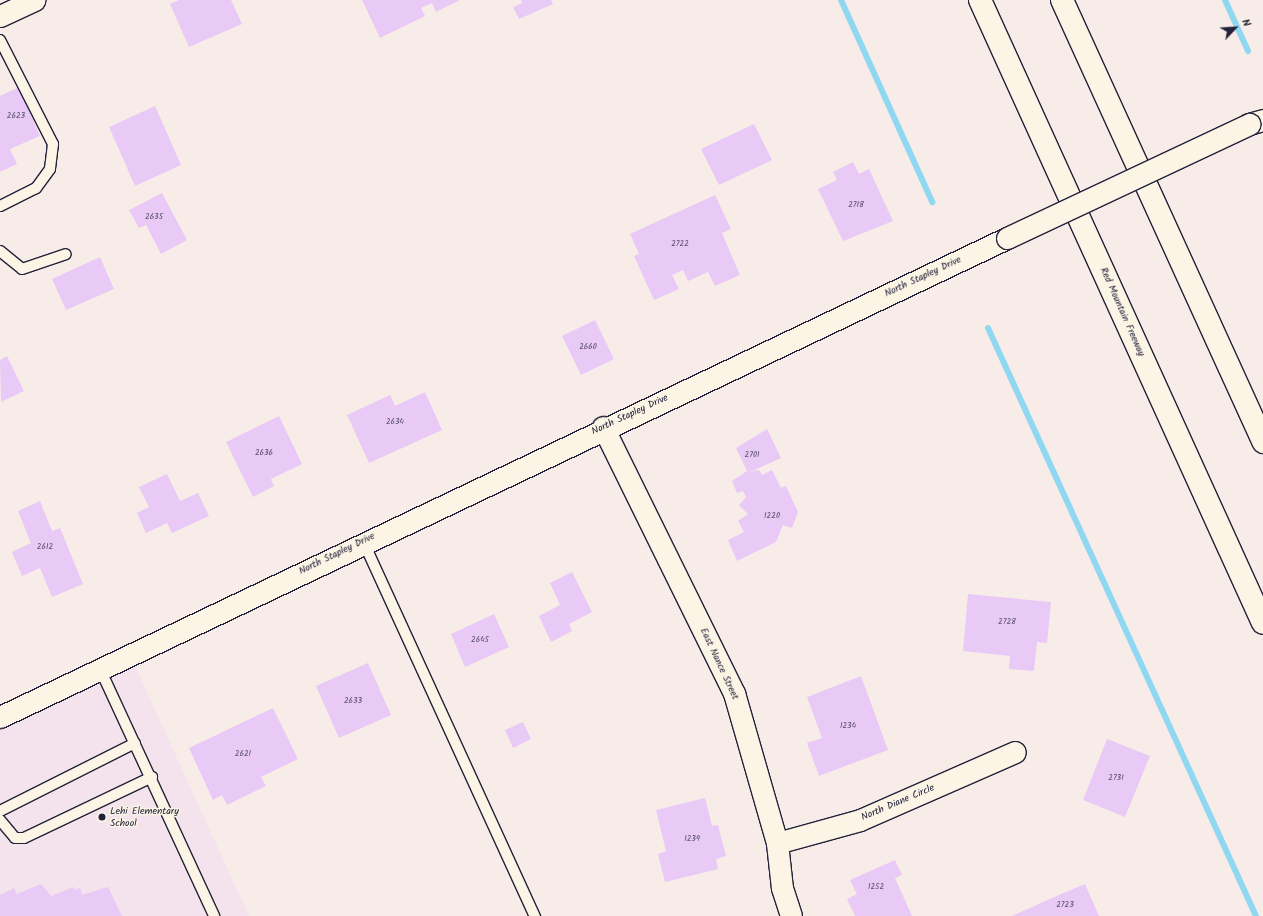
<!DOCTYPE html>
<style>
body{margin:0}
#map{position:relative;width:1263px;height:916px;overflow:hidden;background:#f8ece8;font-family:Kalam,sans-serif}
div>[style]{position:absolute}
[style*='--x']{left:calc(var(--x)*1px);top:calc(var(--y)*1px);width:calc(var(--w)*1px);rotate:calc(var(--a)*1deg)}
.built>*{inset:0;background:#f4e2ec}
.stream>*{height:6px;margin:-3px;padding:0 3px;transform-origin:3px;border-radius:3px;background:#90d8f2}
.building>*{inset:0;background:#e9c9f6}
.roads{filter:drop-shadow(1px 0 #22223b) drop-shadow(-1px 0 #22223b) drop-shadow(0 1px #22223b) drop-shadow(0 -1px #22223b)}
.service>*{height:10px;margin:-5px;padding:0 5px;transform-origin:5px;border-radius:5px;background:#fcf5e5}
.minor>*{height:21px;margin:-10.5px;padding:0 10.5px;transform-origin:10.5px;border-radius:10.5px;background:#fcf5e5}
.motorway>*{height:22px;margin:-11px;padding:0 11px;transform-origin:11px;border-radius:11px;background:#fcf5e5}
.bridges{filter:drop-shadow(1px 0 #22223b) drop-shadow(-1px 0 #22223b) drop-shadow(0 1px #22223b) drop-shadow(0 -1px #22223b)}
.minor-bridge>*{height:21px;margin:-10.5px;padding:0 10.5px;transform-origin:10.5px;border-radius:10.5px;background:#fcf5e5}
.dots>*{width:11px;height:11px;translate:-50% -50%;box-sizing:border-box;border:2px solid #fcf5e5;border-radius:50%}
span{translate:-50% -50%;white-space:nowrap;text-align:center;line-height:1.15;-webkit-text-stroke:3px #fcf5e5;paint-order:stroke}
.number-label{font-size:8px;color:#544c6a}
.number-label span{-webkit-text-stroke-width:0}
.street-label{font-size:10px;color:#22223b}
.poi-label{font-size:10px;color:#22223b}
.left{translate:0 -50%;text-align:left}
.north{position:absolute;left:1215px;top:8px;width:40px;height:40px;-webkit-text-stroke:3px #fcf5e5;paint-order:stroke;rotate:65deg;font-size:11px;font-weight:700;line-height:16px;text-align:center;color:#22223b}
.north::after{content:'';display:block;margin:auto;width:14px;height:18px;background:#22223b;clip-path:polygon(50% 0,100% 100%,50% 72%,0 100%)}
</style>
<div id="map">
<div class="built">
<div style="clip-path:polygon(130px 655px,249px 916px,0 916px,0 717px)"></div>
</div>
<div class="stream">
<div style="--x:841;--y:0;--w:222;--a:65.7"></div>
<div style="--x:1225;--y:0;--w:56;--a:65.7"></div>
<div style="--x:988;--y:328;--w:646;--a:65.5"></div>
</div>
<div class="building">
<div style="clip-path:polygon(179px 0,231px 0,242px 24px,189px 47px,170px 4px)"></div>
<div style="clip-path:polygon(362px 0,460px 0,436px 12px,432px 3px,421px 8px,425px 16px,380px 38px)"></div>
<div style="clip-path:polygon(521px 0,551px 0,553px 4px,519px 19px,513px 7px,522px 3px)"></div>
<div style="clip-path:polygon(19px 87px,40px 136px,10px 149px,17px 164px,0 172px,0 96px)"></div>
<div style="clip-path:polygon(155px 106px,181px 165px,135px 186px,109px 127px)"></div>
<div style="clip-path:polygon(754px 124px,772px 160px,719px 185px,701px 149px)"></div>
<div style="clip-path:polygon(853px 162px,859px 174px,869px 169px,893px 221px,843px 241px,818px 189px,837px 180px,833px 172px)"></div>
<div style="clip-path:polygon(162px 193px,187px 240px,161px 254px,146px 225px,139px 228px,129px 210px)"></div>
<div style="clip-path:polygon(715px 195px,731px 229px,722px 233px,740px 275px,715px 286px,708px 272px,688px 281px,683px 270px,672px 275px,679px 289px,654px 300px,634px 256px,639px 254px,630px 234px)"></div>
<div style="clip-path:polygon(100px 257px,114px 289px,66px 310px,52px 279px)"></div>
<div style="clip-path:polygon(595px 320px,614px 359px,581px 375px,562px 336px)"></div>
<div style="clip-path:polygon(7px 356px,24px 391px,1px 402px,0 360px)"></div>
<div style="clip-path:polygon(425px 392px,442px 430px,369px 463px,347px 415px,390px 395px,395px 406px)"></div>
<div style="clip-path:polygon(279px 416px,302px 464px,271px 479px,274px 486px,253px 497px,226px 442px)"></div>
<div style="clip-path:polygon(767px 429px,781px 458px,750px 472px,759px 470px,762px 475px,772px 470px,781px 488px,786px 486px,798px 512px,792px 528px,783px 525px,776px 542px,737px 561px,728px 540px,744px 532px,738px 521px,748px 514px,739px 505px,746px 497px,743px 491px,737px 493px,732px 481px,747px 471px,736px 448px)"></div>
<div style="clip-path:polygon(167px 474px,180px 501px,198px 493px,209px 516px,172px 533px,167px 523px,146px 533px,137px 513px,149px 507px,139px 487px)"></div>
<div style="clip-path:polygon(40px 501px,52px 531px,60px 528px,83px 584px,52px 597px,40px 568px,22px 576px,12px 552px,31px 543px,18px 511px)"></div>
<div style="clip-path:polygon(572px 572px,592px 612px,569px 624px,572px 631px,551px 642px,539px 616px,560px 605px,550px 583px)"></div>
<div style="clip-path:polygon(968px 594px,1051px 602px,1047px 643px,1037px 642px,1034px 671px,1009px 669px,1010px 656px,963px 651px)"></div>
<div style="clip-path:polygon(494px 614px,509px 647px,465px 667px,451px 634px)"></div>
<div style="clip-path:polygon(368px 663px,391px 715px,339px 738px,316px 686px)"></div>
<div style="clip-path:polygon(861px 676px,888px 750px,819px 776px,807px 743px,822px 738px,807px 697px)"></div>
<div style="clip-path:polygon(273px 708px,298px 759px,261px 777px,266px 786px,227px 805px,222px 795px,213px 800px,189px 748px)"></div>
<div style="clip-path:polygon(523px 722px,531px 739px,513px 748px,505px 730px)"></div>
<div style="clip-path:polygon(1107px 739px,1150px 756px,1125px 817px,1083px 800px)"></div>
<div style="clip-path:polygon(705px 798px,712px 826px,718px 825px,726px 856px,716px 859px,718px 869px,665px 882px,658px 854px,666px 851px,656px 810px)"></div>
<div style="clip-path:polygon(895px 860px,902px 875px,895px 878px,912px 916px,855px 916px,847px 899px,857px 894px,850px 880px)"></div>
<div style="clip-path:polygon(41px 884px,51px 896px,74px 887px,75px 890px,80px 888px,82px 895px,108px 887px,122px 916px,0 916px,0 895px,14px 888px,25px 912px,17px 894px)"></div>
<div style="clip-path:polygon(1085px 884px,1099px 916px,1012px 916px,1061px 894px)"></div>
</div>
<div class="roads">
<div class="service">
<div style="--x:0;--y:40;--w:117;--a:63"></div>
<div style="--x:53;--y:144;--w:25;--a:97"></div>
<div style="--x:50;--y:169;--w:24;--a:126"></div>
<div style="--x:36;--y:188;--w:40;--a:153.4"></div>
<div style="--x:0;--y:251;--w:28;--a:39"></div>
<div style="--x:22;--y:269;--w:46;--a:-18.8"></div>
<div style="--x:363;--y:541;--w:413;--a:65.4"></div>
<div style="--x:100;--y:669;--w:272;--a:65.2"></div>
<div style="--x:0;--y:811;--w:151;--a:-26.7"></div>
<div style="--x:0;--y:820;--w:23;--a:50"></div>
<div style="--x:15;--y:838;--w:9;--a:0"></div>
<div style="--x:24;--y:838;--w:142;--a:-25.5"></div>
</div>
<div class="minor">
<div style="--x:0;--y:16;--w:38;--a:-25"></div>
<div style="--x:1249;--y:124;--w:15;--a:-16"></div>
<div style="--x:603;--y:427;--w:297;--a:63.8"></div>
<div style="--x:734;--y:693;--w:156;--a:74"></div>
<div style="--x:777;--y:843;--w:45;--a:83.7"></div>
<div style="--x:782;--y:888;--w:29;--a:72"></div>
<div style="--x:0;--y:717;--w:1115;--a:-25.44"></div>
<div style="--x:777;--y:843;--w:86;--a:-15.5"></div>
<div style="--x:860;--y:820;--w:169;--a:-23.7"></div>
</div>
<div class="motorway">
<div style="--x:980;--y:0;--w:684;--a:65.57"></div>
<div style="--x:1062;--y:0;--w:486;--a:65.5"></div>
</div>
</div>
<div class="bridges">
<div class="minor-bridge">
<div style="--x:1007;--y:238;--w:268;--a:-25.2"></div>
</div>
</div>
<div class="dots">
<div style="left:102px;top:817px;background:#22223b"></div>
</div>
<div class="number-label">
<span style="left:16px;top:116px">2623</span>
<span style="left:856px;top:205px">2718</span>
<span style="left:154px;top:217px">2635</span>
<span style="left:680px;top:244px">2722</span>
<span style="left:588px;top:347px">2660</span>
<span style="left:395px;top:422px">2634</span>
<span style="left:264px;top:453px">2636</span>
<span style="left:752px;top:455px">2701</span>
<span style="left:772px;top:516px">1220</span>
<span style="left:45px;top:547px">2612</span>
<span style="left:1007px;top:622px">2728</span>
<span style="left:480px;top:640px">2645</span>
<span style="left:353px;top:701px">2633</span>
<span style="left:848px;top:726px">1234</span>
<span style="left:243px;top:754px">2621</span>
<span style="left:1116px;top:778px">2731</span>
<span style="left:692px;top:839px">1239</span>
<span style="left:876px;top:887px">1252</span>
<span style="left:1065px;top:905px">2723</span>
</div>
<div class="street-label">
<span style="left:923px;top:277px;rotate:-25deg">North Stapley Drive</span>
<span style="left:1122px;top:312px;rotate:66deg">Red Mountain Freeway</span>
<span style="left:630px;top:415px;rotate:-25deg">North Stapley Drive</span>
<span style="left:337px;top:554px;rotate:-26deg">North Stapley Drive</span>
<span style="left:719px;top:664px;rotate:65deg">East Nance Street</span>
<span style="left:898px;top:803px;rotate:-23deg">North Diane Circle</span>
</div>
<div class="poi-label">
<span class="left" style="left:110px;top:817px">Lehi Elementary<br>School</span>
</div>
<div class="north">N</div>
</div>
